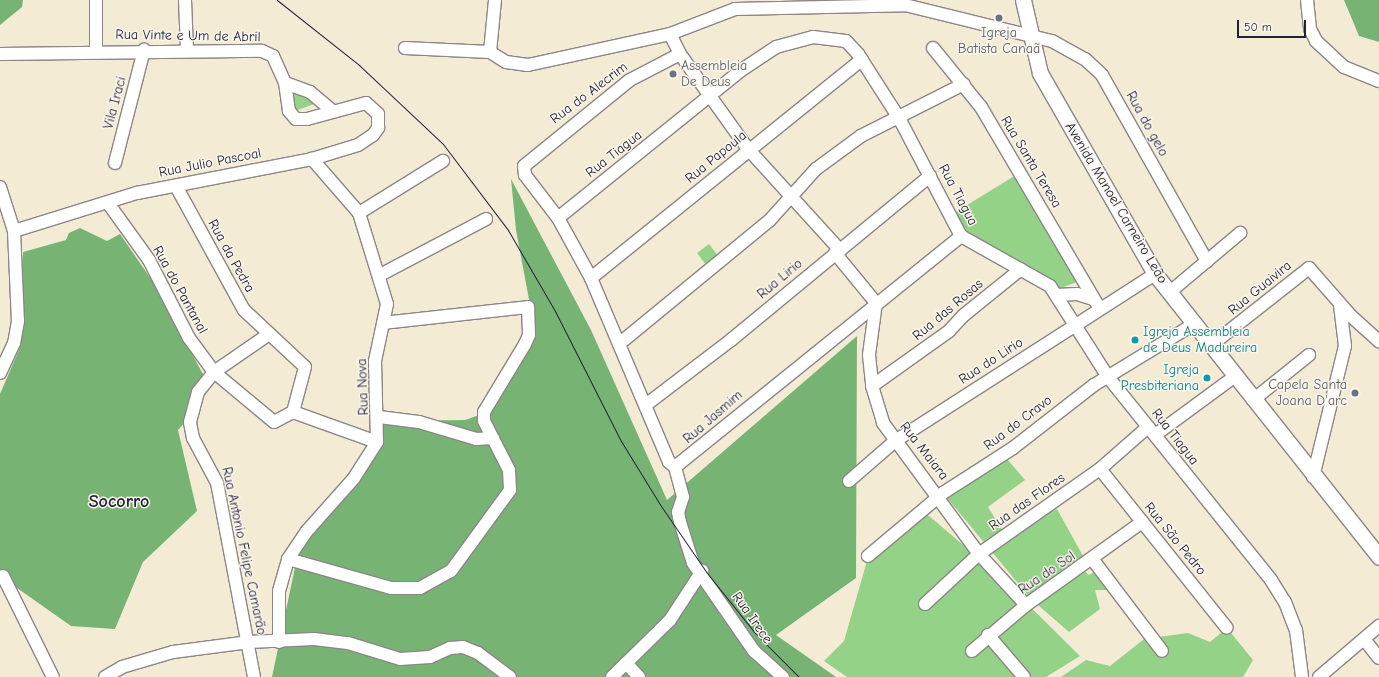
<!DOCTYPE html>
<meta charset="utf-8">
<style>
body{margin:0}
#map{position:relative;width:1379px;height:677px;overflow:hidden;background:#f4ebd4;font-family:"Comic Neue",sans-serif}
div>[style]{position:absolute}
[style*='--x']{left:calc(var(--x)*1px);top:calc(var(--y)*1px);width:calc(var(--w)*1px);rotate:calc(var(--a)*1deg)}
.green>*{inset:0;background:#94d287}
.forest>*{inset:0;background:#77b474}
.roads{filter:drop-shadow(1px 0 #8b8688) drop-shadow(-1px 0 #8b8688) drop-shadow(0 1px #8b8688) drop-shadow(0 -1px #8b8688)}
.minor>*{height:12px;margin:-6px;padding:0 6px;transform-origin:6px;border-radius:6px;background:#fff}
.major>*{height:15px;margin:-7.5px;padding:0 7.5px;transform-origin:7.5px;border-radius:7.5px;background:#fff}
.tram>*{height:1px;margin:-0.5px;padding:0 0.5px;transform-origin:0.5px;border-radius:0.5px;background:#22223b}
.dots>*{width:11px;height:11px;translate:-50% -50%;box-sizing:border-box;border:2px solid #fbf7ec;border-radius:50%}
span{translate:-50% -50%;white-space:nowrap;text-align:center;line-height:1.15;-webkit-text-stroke:3px #fbf7ec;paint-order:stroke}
.worship-label{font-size:14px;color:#5b616d}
.left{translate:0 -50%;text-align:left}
.right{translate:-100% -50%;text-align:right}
.street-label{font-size:14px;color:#22223b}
.culture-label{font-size:14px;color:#0d838f}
.district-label{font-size:18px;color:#22223b;font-weight:700}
.scale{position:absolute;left:1237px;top:20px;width:69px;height:18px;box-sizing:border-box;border:2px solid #22223b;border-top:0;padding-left:5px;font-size:12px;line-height:14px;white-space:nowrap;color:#22223b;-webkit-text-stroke:3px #fbf7ec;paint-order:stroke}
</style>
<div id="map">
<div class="green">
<div style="clip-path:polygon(288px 90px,315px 100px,314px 104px,295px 111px)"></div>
<div style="clip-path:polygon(1016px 175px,1077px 282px,1058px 289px,969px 235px,954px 213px)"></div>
<div style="clip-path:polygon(709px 244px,722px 261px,710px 270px,697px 253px)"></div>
<div style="clip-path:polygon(1007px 459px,1025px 480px,988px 507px,1004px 533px,1057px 509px,1083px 556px,1074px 562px,1089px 575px,1099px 569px,1109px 590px,1095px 590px,1100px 609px,1069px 632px,1031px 599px,943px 493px)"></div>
<div style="clip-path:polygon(922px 510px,995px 572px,1080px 656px,1046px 677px,847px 677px,824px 661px,844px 641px,867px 561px)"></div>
<div style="clip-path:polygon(1227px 628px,1253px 660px,1243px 677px,1061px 677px,1086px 660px,1110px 666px,1144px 639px,1188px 633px,1210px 642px)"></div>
</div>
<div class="forest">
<div style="clip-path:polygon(0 0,23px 0,22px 7px,0 25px)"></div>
<div style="clip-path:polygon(1344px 0,1379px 0,1379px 42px,1359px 36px)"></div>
<div style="clip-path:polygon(511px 179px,591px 330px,667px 500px,857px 336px,856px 578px,776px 635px,836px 677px,272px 677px,298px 553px,387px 421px,465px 420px,488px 412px,533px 321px,516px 230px)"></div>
<div style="clip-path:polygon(80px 228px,107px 241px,120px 234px,151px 279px,204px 376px,192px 390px,186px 421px,178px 430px,197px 511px,143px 562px,115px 629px,71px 626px,0 576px,0 394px,21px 345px,23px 252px,66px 240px,69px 233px)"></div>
</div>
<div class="roads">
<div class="minor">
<div style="--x:185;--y:0;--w:50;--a:87.7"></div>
<div style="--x:1307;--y:0;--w:29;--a:84"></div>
<div style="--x:1310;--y:29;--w:13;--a:63"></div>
<div style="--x:1316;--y:41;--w:38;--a:43"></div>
<div style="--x:1344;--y:67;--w:38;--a:22"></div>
<div style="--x:670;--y:34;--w:22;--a:63"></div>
<div style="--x:680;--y:54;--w:117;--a:54.4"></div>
<div style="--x:748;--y:149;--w:137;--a:47.7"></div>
<div style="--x:405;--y:48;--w:85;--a:2.7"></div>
<div style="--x:933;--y:48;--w:76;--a:50.9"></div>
<div style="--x:981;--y:107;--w:234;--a:59.5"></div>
<div style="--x:96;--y:51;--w:51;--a:-90"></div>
<div style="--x:490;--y:52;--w:19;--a:32"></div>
<div style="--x:506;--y:62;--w:22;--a:8"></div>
<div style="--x:528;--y:65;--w:145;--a:-12.3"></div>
<div style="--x:670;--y:34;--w:70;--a:-21"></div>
<div style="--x:735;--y:9;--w:170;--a:-1.3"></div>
<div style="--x:905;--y:5;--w:151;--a:13.8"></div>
<div style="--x:1052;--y:41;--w:38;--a:29"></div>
<div style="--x:1085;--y:59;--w:23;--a:43"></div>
<div style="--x:1102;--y:75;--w:214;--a:60.6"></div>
<div style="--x:490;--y:52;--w:52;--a:-84.5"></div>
<div style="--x:0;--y:54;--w:262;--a:-0.7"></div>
<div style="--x:262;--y:51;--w:12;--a:24"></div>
<div style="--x:273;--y:56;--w:30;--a:66"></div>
<div style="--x:115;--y:163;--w:117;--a:-75.6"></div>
<div style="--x:176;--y:186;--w:141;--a:61.3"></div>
<div style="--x:244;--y:310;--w:83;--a:43.1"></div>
<div style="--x:305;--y:367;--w:47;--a:104.9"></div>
<div style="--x:0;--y:187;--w:46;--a:72.3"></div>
<div style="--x:14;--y:231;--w:90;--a:87.5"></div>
<div style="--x:18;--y:321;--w:22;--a:100"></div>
<div style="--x:14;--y:343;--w:33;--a:115"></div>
<div style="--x:108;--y:203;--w:70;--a:54.3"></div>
<div style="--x:149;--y:260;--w:88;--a:62.9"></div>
<div style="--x:189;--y:338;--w:42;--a:53.7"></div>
<div style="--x:214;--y:372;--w:78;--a:39.8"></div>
<div style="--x:274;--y:422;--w:21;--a:-28"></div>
<div style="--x:293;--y:412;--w:89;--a:19.7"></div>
<div style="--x:359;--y:213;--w:99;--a:-31.8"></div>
<div style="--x:558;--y:218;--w:234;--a:-38.9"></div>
<div style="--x:740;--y:71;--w:43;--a:-33.7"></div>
<div style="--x:776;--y:47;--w:38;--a:-15"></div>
<div style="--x:813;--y:37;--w:33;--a:7"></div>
<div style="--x:846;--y:41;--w:18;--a:47"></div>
<div style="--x:858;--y:54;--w:76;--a:57.4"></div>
<div style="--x:899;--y:118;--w:133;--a:62.3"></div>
<div style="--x:961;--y:236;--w:102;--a:29.3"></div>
<div style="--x:1050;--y:286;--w:108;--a:57.5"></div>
<div style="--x:1108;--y:377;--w:260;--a:51.2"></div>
<div style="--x:1271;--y:580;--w:26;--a:58"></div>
<div style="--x:1285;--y:602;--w:30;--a:69"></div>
<div style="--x:1296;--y:630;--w:47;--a:82.7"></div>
<div style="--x:14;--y:231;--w:129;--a:-17.2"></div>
<div style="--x:137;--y:193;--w:178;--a:-11"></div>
<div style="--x:312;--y:159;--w:48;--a:-16.9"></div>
<div style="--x:358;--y:145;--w:18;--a:-34"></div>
<div style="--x:373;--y:135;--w:9;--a:-54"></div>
<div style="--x:378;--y:128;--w:14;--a:-90"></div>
<div style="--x:378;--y:114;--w:16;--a:-137"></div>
<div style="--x:366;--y:103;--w:61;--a:164.8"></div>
<div style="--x:307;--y:119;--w:11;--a:180"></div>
<div style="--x:296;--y:119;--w:11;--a:-131"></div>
<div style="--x:289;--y:111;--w:28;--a:-98"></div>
<div style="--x:285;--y:83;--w:27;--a:20"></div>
<div style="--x:310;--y:92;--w:30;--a:40"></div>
<div style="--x:835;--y:253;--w:65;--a:50.6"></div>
<div style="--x:876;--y:303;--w:52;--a:97.7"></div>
<div style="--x:869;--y:355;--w:31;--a:84"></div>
<div style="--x:872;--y:386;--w:39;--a:73"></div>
<div style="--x:883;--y:423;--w:162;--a:53.8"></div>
<div style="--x:979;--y:554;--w:69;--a:47.3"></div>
<div style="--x:380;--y:275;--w:120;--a:-27.8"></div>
<div style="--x:591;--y:278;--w:348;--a:-38.9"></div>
<div style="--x:1170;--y:292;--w:92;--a:-40.1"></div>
<div style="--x:1056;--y:295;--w:21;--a:-3"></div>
<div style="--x:1077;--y:294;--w:17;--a:17"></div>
<div style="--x:619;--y:344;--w:194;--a:-39.4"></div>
<div style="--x:769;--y:221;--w:70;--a:-47.9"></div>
<div style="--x:816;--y:169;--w:56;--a:-36.3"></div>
<div style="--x:861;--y:136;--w:115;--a:-26.8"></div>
<div style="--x:1210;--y:346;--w:126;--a:-38.2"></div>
<div style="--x:1309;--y:268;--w:64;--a:48.8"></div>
<div style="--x:1351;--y:316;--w:38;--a:42"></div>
<div style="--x:872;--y:386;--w:95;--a:-35.5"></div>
<div style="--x:949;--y:331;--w:22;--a:-47"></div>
<div style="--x:964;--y:315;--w:73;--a:-38.9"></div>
<div style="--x:1253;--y:400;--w:72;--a:-38.8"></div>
<div style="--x:647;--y:404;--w:106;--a:-37.3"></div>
<div style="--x:731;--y:340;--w:258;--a:-39.5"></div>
<div style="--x:379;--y:417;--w:40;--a:7.1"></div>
<div style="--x:419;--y:422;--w:59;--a:16.6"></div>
<div style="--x:476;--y:439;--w:17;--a:-3"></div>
<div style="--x:1155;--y:435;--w:98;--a:-36.3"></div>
<div style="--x:675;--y:467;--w:8;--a:-140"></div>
<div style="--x:669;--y:462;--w:200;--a:-113"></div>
<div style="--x:591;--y:278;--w:68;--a:-118.8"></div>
<div style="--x:558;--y:218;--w:54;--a:-127.5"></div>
<div style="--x:525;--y:175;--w:9;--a:-96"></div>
<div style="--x:524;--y:166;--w:136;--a:-39.1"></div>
<div style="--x:630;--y:80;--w:56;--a:-27.5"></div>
<div style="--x:675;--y:467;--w:368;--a:-38.9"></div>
<div style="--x:675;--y:467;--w:31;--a:75"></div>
<div style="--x:683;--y:497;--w:16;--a:108"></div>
<div style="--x:678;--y:512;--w:10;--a:79"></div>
<div style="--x:680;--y:522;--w:43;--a:72.4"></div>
<div style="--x:693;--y:563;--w:107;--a:55.3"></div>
<div style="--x:754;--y:651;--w:39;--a:42"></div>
<div style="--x:1100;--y:469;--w:203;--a:51.4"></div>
<div style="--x:1313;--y:477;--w:135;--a:-76.3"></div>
<div style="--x:1345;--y:346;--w:41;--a:-97"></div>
<div style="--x:849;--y:481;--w:61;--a:-41"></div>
<div style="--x:895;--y:441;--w:309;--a:-32.7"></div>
<div style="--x:868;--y:556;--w:98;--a:-40"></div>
<div style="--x:943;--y:493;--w:83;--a:-32.7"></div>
<div style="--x:1013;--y:448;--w:103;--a:-37.9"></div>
<div style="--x:1094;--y:385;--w:117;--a:-31.4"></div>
<div style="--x:288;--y:559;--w:107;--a:15.7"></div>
<div style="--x:391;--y:588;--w:29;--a:0"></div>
<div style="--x:420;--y:588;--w:35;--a:-29"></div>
<div style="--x:451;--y:571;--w:100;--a:-53.9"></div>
<div style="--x:510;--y:490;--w:20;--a:-93"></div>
<div style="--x:509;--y:470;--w:55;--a:-117"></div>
<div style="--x:484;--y:421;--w:9;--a:-90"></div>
<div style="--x:484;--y:412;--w:79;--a:-58.9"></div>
<div style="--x:525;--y:344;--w:10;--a:-66"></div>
<div style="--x:529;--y:335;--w:28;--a:-92"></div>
<div style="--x:528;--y:307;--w:145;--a:173.7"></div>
<div style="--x:1093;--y:560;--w:114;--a:52.8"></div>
<div style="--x:3;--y:576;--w:113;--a:63.7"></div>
<div style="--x:925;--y:604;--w:74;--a:-42.8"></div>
<div style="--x:979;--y:554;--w:148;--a:-35.1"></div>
<div style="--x:1100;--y:469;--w:64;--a:-41.2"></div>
<div style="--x:988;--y:635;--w:55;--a:49.4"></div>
<div style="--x:1364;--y:639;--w:24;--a:52"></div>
<div style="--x:279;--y:642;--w:51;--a:-90"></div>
<div style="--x:279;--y:591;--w:33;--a:-74"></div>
<div style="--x:288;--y:559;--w:34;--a:-56"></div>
<div style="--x:307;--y:531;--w:71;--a:-48.4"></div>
<div style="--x:354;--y:478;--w:43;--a:-57.4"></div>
<div style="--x:377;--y:442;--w:81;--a:-91.4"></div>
<div style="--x:375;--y:361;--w:58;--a:-78.1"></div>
<div style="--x:387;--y:304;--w:95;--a:-107.1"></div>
<div style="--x:359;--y:213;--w:72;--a:-131"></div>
<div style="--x:972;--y:651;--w:71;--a:-40.4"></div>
<div style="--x:1026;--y:605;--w:143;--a:-35.6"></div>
<div style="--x:626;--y:663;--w:19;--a:47"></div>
<div style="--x:105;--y:677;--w:20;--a:-30"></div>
<div style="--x:122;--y:667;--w:53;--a:-16.4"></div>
<div style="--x:173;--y:652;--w:77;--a:-7.5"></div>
<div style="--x:249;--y:642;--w:65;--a:-2.6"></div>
<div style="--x:314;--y:639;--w:34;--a:7"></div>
<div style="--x:348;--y:643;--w:54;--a:17.1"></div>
<div style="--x:400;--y:659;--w:30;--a:-4"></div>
<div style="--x:430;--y:657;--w:22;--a:-24"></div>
<div style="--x:450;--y:648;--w:13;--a:-4"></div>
<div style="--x:463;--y:647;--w:16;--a:22"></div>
<div style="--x:478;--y:653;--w:40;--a:37"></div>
<div style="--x:254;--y:677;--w:197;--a:-100.8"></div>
<div style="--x:217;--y:483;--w:51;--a:-118.1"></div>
<div style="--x:193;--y:438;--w:16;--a:-101"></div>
<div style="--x:190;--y:422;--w:31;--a:-75"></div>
<div style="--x:198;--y:392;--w:26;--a:-51"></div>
<div style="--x:214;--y:372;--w:67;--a:-34.6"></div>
<div style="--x:612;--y:677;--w:81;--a:-44.5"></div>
<div style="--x:670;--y:620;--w:59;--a:-56.9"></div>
<div style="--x:1319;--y:677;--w:79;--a:-40.4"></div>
</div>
<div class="major">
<div style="--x:1023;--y:0;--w:75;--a:76.9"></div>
<div style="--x:1040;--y:73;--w:232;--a:60.2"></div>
<div style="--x:1155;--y:274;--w:361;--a:51.6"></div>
</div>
</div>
<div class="tram">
<div style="--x:277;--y:0;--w:105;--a:38.4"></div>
<div style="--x:359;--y:65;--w:115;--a:43.2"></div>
<div style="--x:443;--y:144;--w:108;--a:52.9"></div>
<div style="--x:508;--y:230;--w:94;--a:59.9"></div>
<div style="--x:555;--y:311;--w:146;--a:63.1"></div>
<div style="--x:621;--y:441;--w:76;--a:58.4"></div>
<div style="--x:661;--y:506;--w:81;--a:55.5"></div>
<div style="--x:707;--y:573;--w:77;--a:51.3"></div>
<div style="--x:755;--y:633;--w:62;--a:45"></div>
</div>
<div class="dots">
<div style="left:999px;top:18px;background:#6b7280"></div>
<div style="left:673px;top:74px;background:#6b7280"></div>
<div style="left:1135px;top:340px;background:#0f9aa8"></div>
<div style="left:1207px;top:378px;background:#0f9aa8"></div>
<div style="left:1355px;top:393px;background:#6b7280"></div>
</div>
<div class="worship-label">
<span style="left:999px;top:41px">Igreja<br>Batista Canaã</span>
<span class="left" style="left:681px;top:74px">Assembleia<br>De Deus</span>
<span class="right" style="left:1347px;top:393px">Capela Santa<br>Joana D'arc</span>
</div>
<div class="street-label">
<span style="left:188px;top:36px;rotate:1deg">Rua Vinte e Um de Abril</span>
<span style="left:589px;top:93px;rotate:-37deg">Rua do Alecrim</span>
<span style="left:115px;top:103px;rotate:-75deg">Vila Iraci</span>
<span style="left:1147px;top:124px;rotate:61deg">Rua do gelo</span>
<span style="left:614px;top:154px;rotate:-38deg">Rua Tiagua</span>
<span style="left:716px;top:157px;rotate:-39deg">Rua Papoula</span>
<span style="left:1031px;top:162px;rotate:59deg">Rua Santa Teresa</span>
<span style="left:210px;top:163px;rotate:-11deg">Rua Julio Pascoal</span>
<span style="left:958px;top:195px;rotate:62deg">Rua Tiagua</span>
<span style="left:1116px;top:203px;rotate:59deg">Avenida Manoel Carneiro Leão</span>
<span style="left:231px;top:256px;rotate:61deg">Rua da Pedra</span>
<span style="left:780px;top:279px;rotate:-40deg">Rua Lirio</span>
<span style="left:1260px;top:288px;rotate:-39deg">Rua Guaivira</span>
<span style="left:180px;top:290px;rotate:61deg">Rua do Pantanal</span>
<span style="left:948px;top:310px;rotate:-40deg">Rua das Rosas</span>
<span style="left:991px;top:361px;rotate:-33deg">Rua do Lirio</span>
<span style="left:363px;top:387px;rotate:-92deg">Rua Nova</span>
<span style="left:713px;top:417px;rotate:-41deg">Rua Jasmim</span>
<span style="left:1018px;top:423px;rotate:-37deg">Rua do Cravo</span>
<span style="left:1175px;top:437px;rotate:52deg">Rua Tiagua</span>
<span style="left:924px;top:451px;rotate:52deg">Rua Maiara</span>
<span style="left:1027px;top:502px;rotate:-35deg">Rua das Flores</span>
<span style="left:1175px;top:539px;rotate:51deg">Rua São Pedro</span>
<span style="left:244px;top:551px;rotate:78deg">Rua Antonio Felipe Camarão</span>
<span style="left:1047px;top:573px;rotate:-34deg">Rua do Sol</span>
<span style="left:752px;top:618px;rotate:55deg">Rua Irece</span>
</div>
<div class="culture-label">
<span class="left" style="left:1143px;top:340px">Igreja Assembleia<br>de Deus Madureira</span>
<span class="right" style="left:1199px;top:378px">Igreja<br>Presbiteriana</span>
</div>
<div class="district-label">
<span style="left:119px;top:502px">Socorro</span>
</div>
<div class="scale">50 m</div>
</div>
